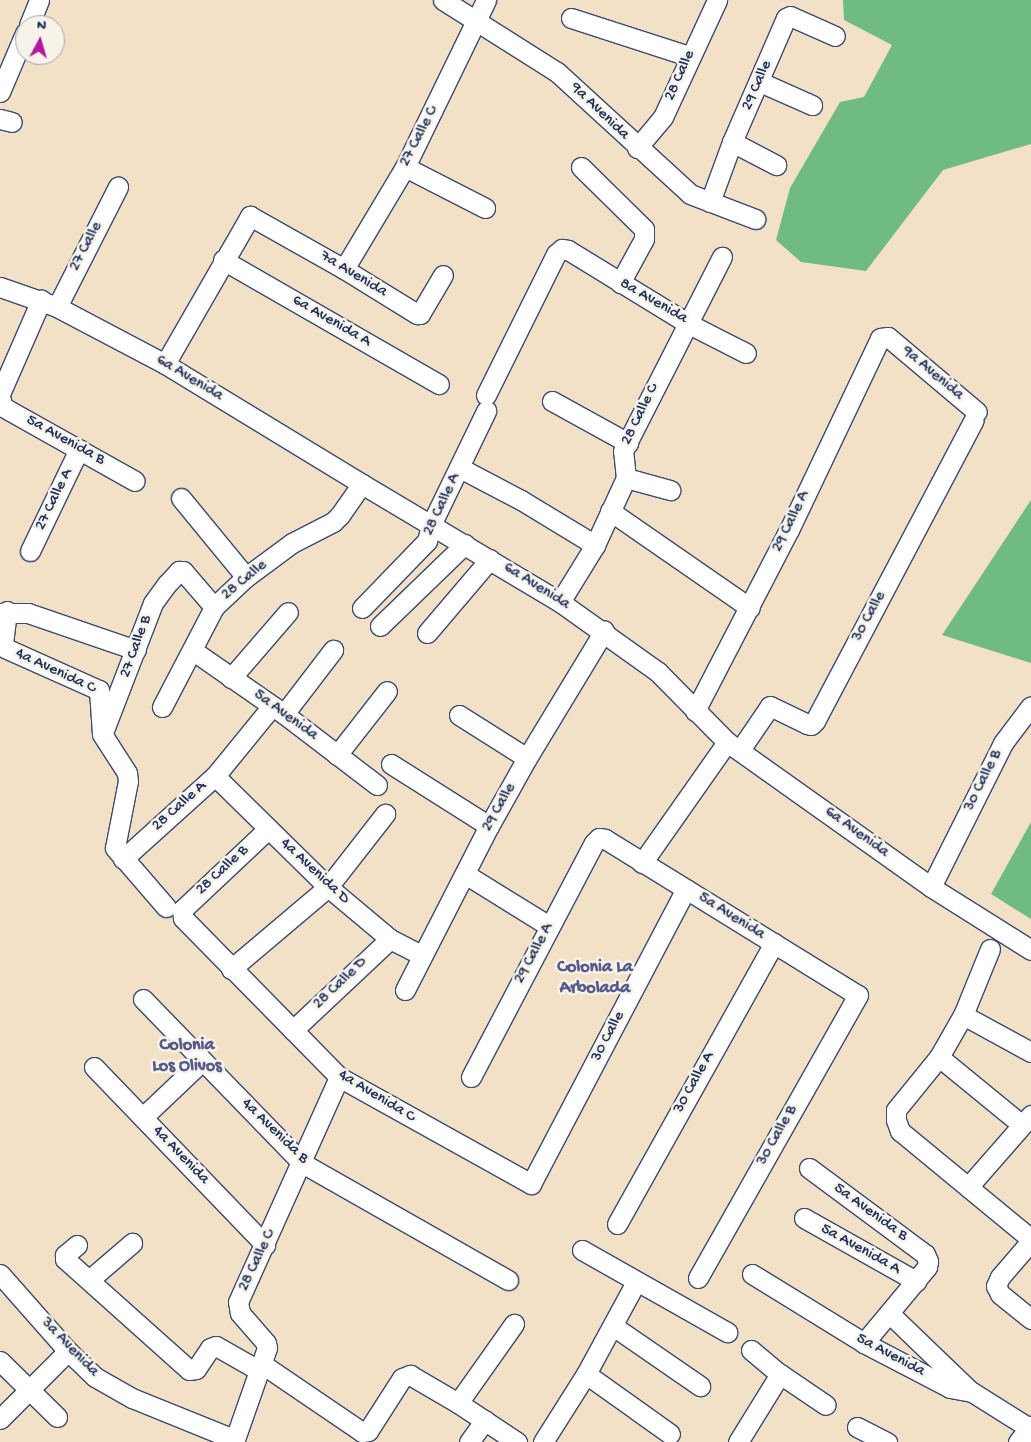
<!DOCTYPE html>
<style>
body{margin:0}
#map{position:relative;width:1031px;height:1442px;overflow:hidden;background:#f3e1c7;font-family:"Gochi Hand",sans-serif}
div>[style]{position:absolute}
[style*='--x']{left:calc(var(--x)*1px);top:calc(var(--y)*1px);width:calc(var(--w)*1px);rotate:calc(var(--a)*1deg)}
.forest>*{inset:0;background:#70bb82}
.roads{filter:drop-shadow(1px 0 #3b4a6e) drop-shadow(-1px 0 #3b4a6e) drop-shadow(0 1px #3b4a6e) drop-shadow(0 -1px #3b4a6e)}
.minor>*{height:19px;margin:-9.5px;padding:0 9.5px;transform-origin:9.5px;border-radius:9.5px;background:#fff}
span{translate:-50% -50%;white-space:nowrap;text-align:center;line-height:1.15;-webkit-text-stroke:5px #f7f3e8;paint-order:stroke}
.street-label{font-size:16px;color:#1b2f5e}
.neighbourhood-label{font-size:18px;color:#565a8c;font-weight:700}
.north{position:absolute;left:15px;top:15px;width:50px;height:50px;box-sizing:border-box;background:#f7f3e8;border:1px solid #9fa5b1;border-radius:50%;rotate:6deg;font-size:14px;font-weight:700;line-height:20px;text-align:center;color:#1b2f5e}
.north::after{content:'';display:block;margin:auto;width:18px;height:22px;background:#b5179e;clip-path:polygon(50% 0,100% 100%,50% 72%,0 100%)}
</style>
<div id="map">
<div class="forest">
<div style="clip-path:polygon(843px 0,1031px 0,1031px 144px,943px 170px,866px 271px,801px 262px,776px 240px,790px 188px,840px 102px,864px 97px,892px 45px,844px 20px)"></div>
<div style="clip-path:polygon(1031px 500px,1031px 663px,942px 635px)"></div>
<div style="clip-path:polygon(1031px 822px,1031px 919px,991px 894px)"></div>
</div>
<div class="roads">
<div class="minor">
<div style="--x:443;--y:0;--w:135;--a:32.3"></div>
<div style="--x:557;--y:72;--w:180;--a:42.5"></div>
<div style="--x:690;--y:194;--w:70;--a:21"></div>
<div style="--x:571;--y:18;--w:124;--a:17.9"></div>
<div style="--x:29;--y:25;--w:27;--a:-68"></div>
<div style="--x:760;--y:82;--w:57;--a:23.9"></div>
<div style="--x:0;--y:92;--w:64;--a:-67"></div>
<div style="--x:0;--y:119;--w:12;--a:14"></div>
<div style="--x:732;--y:142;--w:50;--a:27.6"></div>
<div style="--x:637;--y:148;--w:40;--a:-50"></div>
<div style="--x:663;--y:117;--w:129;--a:-65.2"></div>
<div style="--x:405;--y:167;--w:90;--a:27.1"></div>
<div style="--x:581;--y:167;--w:88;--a:44.5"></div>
<div style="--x:644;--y:229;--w:10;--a:90"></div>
<div style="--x:644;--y:239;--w:50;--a:118.6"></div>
<div style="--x:710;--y:202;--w:64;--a:-69.9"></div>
<div style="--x:732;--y:142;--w:135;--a:-66.5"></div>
<div style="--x:786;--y:18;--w:4;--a:-27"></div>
<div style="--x:790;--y:16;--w:49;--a:24"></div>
<div style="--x:223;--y:260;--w:249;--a:29.9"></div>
<div style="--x:344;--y:269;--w:119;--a:-59.1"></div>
<div style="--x:405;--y:167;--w:186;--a:-64.1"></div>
<div style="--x:0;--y:287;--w:60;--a:19.3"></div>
<div style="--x:57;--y:307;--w:122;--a:27.8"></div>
<div style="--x:165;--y:364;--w:231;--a:31.3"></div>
<div style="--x:362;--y:484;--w:230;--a:30.8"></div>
<div style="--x:560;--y:602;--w:120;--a:35.5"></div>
<div style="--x:658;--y:672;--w:98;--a:45.4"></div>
<div style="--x:727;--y:742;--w:250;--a:35.4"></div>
<div style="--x:931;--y:887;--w:118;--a:32.2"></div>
<div style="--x:57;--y:307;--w:135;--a:-63.1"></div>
<div style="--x:165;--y:364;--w:171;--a:-60.1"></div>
<div style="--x:250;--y:216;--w:108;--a:29.4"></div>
<div style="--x:344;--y:269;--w:86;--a:31.7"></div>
<div style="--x:417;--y:314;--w:3;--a:0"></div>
<div style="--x:420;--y:314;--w:45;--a:-59.5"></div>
<div style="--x:0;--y:394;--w:103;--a:-66.4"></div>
<div style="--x:486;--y:395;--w:157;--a:-63.6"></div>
<div style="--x:556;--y:254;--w:8;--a:-40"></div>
<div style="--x:562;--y:249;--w:6;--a:9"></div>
<div style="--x:568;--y:250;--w:140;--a:31.5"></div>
<div style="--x:687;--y:323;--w:66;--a:27"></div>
<div style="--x:0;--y:397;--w:10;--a:73"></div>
<div style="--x:3;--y:407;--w:151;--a:29.3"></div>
<div style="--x:552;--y:401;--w:87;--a:28.9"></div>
<div style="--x:460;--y:468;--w:69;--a:27.7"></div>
<div style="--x:521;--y:500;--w:87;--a:31.3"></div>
<div style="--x:626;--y:478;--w:46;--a:15.3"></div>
<div style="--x:181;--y:498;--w:102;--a:50.6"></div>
<div style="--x:610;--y:511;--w:170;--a:34.7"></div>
<div style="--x:30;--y:551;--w:113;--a:-64.3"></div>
<div style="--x:560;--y:602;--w:67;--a:-58.4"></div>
<div style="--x:595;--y:545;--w:74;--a:-65.2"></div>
<div style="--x:626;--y:478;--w:27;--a:-96"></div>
<div style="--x:623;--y:451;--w:218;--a:-63"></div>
<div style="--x:362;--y:608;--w:93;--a:-45.9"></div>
<div style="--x:427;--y:541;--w:16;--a:-76"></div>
<div style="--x:431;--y:525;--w:127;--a:-64.2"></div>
<div style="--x:7;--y:611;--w:33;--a:97"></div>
<div style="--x:3;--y:644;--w:4;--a:63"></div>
<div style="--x:5;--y:648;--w:103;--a:24.1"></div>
<div style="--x:99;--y:690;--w:44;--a:86.1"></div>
<div style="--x:102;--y:734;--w:46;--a:57.3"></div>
<div style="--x:127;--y:773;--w:8;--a:83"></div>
<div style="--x:128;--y:781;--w:68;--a:101"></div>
<div style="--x:115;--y:848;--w:78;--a:49.2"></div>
<div style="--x:0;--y:613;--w:28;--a:0"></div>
<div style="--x:28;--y:613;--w:114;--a:18.9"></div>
<div style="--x:380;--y:626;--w:118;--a:-44"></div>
<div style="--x:427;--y:633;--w:97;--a:-49.6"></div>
<div style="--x:192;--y:650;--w:112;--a:34.8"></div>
<div style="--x:284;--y:714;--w:117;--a:37.4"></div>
<div style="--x:231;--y:678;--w:87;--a:-49.2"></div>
<div style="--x:162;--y:707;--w:113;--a:-62.5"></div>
<div style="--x:214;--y:607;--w:44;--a:-43.2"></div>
<div style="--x:246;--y:577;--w:57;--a:-36.5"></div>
<div style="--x:292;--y:543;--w:46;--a:-27.1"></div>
<div style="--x:333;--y:522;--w:10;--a:-45"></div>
<div style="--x:340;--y:515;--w:38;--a:-55"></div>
<div style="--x:695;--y:711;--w:204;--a:-62.6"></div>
<div style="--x:789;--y:530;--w:212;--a:-64.6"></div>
<div style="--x:880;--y:338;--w:8;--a:-7"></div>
<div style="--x:888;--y:337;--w:116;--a:40.1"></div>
<div style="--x:284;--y:714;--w:81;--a:-52.6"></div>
<div style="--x:459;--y:715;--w:80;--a:32.3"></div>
<div style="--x:104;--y:730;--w:136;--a:-68.9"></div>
<div style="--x:153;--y:603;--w:24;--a:-54"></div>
<div style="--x:167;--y:584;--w:18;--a:-47"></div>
<div style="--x:179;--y:571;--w:4;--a:0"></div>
<div style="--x:183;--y:571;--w:48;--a:49.3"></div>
<div style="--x:740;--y:750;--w:53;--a:-55.7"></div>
<div style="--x:770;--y:706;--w:41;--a:25.9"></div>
<div style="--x:807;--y:724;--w:4;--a:14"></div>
<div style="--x:811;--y:725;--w:6;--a:-45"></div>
<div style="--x:815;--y:721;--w:340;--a:-62.2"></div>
<div style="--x:337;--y:755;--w:81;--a:-52"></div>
<div style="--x:391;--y:764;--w:116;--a:32.3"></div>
<div style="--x:215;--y:776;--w:158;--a:44.5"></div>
<div style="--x:328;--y:887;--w:81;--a:40"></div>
<div style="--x:390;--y:939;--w:36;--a:27"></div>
<div style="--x:268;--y:829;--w:118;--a:136.7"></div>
<div style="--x:182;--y:910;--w:8;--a:83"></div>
<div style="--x:183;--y:918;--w:223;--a:45.5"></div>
<div style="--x:339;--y:1077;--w:220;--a:29.1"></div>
<div style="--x:531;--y:1184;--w:333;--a:-62.3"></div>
<div style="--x:123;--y:859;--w:124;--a:-42.1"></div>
<div style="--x:215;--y:776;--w:90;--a:-50.8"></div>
<div style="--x:642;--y:863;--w:148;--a:-54.9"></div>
<div style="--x:465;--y:874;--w:99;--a:31.8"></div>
<div style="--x:931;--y:887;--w:161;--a:-63.4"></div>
<div style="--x:1003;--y:743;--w:46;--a:-52.9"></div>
<div style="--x:990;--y:949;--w:71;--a:112.2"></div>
<div style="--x:963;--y:1015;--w:48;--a:119.7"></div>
<div style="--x:939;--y:1057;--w:68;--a:129.1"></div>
<div style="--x:896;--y:1110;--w:10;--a:90"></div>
<div style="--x:896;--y:1120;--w:12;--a:70"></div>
<div style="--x:900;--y:1131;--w:170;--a:39.5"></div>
<div style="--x:231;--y:969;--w:127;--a:-40.2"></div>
<div style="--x:328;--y:887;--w:93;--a:-52"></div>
<div style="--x:405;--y:990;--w:184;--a:-62.9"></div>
<div style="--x:489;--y:826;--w:78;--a:-60.8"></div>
<div style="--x:527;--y:758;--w:149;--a:-58.8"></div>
<div style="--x:143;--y:999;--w:228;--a:45.9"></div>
<div style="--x:302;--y:1163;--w:237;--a:29.6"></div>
<div style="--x:963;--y:1015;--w:77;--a:28.6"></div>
<div style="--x:293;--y:1030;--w:133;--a:-43.2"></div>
<div style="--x:939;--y:1057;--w:107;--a:39.3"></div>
<div style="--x:94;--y:1067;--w:247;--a:46.1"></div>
<div style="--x:471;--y:1077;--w:264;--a:-62.3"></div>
<div style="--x:594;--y:843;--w:7;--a:-45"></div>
<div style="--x:599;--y:838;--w:6;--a:9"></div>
<div style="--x:605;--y:839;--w:297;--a:31.7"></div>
<div style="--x:858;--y:995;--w:325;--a:119.5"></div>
<div style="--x:143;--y:1117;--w:81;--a:-43.5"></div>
<div style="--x:809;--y:1168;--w:144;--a:36.6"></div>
<div style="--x:925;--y:1254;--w:8;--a:67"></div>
<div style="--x:928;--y:1261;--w:6;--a:99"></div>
<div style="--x:927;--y:1267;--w:99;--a:129.7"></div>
<div style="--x:968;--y:1187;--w:96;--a:-48.8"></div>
<div style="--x:804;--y:1218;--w:129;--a:29.4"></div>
<div style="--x:617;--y:1224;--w:322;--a:-60.8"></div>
<div style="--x:1031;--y:1241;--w:48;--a:130.7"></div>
<div style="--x:1000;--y:1277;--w:10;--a:114"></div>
<div style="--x:996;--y:1286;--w:9;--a:63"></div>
<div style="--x:1000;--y:1294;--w:40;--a:39"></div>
<div style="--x:77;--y:1245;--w:16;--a:140"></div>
<div style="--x:65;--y:1255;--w:4;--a:90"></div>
<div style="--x:65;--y:1259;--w:166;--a:41.8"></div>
<div style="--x:189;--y:1370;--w:7;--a:-8"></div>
<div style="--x:196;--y:1369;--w:25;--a:-56"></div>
<div style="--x:210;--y:1348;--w:6;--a:-18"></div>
<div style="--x:216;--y:1346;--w:51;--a:29.6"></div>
<div style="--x:582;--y:1250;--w:167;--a:29.5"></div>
<div style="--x:0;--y:1274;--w:103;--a:48.6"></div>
<div style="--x:68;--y:1351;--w:37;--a:44"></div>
<div style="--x:95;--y:1377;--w:43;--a:29.6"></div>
<div style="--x:132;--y:1398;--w:101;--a:22"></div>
<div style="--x:226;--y:1436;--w:8;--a:50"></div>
<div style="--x:752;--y:1274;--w:132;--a:31.6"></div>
<div style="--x:864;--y:1343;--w:97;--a:27.6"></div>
<div style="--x:950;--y:1388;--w:22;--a:10"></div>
<div style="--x:972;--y:1392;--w:70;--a:32.1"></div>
<div style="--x:89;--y:1280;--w:57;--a:-40.7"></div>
<div style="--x:890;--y:1314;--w:112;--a:43.9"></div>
<div style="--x:613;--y:1326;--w:106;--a:34.6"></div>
<div style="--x:751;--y:1350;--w:38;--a:40"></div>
<div style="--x:780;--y:1374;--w:55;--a:34"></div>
<div style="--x:0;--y:1361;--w:80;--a:44.5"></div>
<div style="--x:262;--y:1364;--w:121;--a:34.2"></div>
<div style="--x:362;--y:1432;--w:6;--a:-9"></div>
<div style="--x:368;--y:1431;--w:63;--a:-57.3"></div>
<div style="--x:402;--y:1378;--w:9;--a:-21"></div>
<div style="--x:410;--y:1375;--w:56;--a:30.3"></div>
<div style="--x:458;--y:1403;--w:71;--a:33.5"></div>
<div style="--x:586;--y:1374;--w:103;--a:35.5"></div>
<div style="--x:458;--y:1403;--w:97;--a:-54.7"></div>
<div style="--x:0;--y:1419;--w:96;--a:-45"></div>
<div style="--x:857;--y:1427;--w:34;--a:27"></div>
<div style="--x:234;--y:1442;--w:100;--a:-70.7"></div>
<div style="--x:267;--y:1348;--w:5;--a:-101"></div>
<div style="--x:266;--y:1343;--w:40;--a:-131"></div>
<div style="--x:240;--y:1313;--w:11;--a:-100"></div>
<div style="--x:238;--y:1302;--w:247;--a:-65.8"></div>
<div style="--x:469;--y:1442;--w:27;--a:-54"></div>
<div style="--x:543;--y:1442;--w:80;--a:-57.7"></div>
<div style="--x:586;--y:1374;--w:105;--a:-61.5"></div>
<div style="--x:738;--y:1442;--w:80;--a:-58.3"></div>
<div style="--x:1018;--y:1442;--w:21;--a:-51"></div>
</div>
</div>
<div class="street-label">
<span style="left:681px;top:76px;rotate:-66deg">28 Calle</span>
<span style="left:758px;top:86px;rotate:-66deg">29 Calle</span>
<span style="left:599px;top:112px;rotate:44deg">9a Avenida</span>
<span style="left:420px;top:137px;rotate:-63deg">27 Calle C</span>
<span style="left:87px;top:247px;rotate:-63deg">27 Calle</span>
<span style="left:353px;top:275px;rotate:31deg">7a Avenida</span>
<span style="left:653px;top:302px;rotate:30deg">8a Avenida</span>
<span style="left:331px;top:322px;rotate:30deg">6a Avenida A</span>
<span style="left:932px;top:374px;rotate:40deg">9a Avenida</span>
<span style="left:189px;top:379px;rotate:31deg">6a Avenida</span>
<span style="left:641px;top:415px;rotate:-64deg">28 Calle C</span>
<span style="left:65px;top:441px;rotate:29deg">5a Avenida B</span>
<span style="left:55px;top:500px;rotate:-64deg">27 Calle A</span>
<span style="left:443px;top:505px;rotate:-65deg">28 Calle A</span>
<span style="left:792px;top:522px;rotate:-64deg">29 Calle A</span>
<span style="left:245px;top:581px;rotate:-40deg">28 Calle</span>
<span style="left:536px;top:587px;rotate:32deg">6a Avenida</span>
<span style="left:870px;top:617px;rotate:-62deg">30 Calle</span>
<span style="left:137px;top:647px;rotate:-70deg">27 Calle B</span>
<span style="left:55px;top:672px;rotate:25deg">4a Avenida C</span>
<span style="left:285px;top:716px;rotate:36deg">5a Avenida</span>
<span style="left:984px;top:781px;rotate:-64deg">30 Calle B</span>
<span style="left:180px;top:807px;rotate:-42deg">28 Calle A</span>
<span style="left:500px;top:808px;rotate:-61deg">29 Calle</span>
<span style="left:856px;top:833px;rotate:36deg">6a Avenida</span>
<span style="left:223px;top:871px;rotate:-43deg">28 Calle B</span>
<span style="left:314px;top:872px;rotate:43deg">4a Avenida D</span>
<span style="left:731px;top:917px;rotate:32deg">5a Avenida</span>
<span style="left:535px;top:954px;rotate:-62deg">29 Calle A</span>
<span style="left:341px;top:984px;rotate:-44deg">28 Calle D</span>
<span style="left:609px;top:1037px;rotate:-62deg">30 Calle</span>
<span style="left:695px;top:1083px;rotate:-61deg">30 Calle A</span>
<span style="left:376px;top:1097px;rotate:31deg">4a Avenida C</span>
<span style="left:274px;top:1132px;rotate:44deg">4a Avenida B</span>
<span style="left:778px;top:1136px;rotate:-61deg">30 Calle B</span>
<span style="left:180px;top:1156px;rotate:46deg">4a Avenida</span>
<span style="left:870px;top:1213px;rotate:36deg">5a Avenida B</span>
<span style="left:860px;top:1250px;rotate:29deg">5a Avenida A</span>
<span style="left:258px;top:1261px;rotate:-65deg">28 Calle C</span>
<span style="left:69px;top:1348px;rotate:46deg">3a Avenida</span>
<span style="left:890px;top:1356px;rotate:28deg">5a Avenida</span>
</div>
<div class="neighbourhood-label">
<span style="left:595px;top:979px">Colonia La<br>Arbolada</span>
<span style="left:187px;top:1057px">Colonia<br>Los Olivos</span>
</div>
<div class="north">N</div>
</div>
